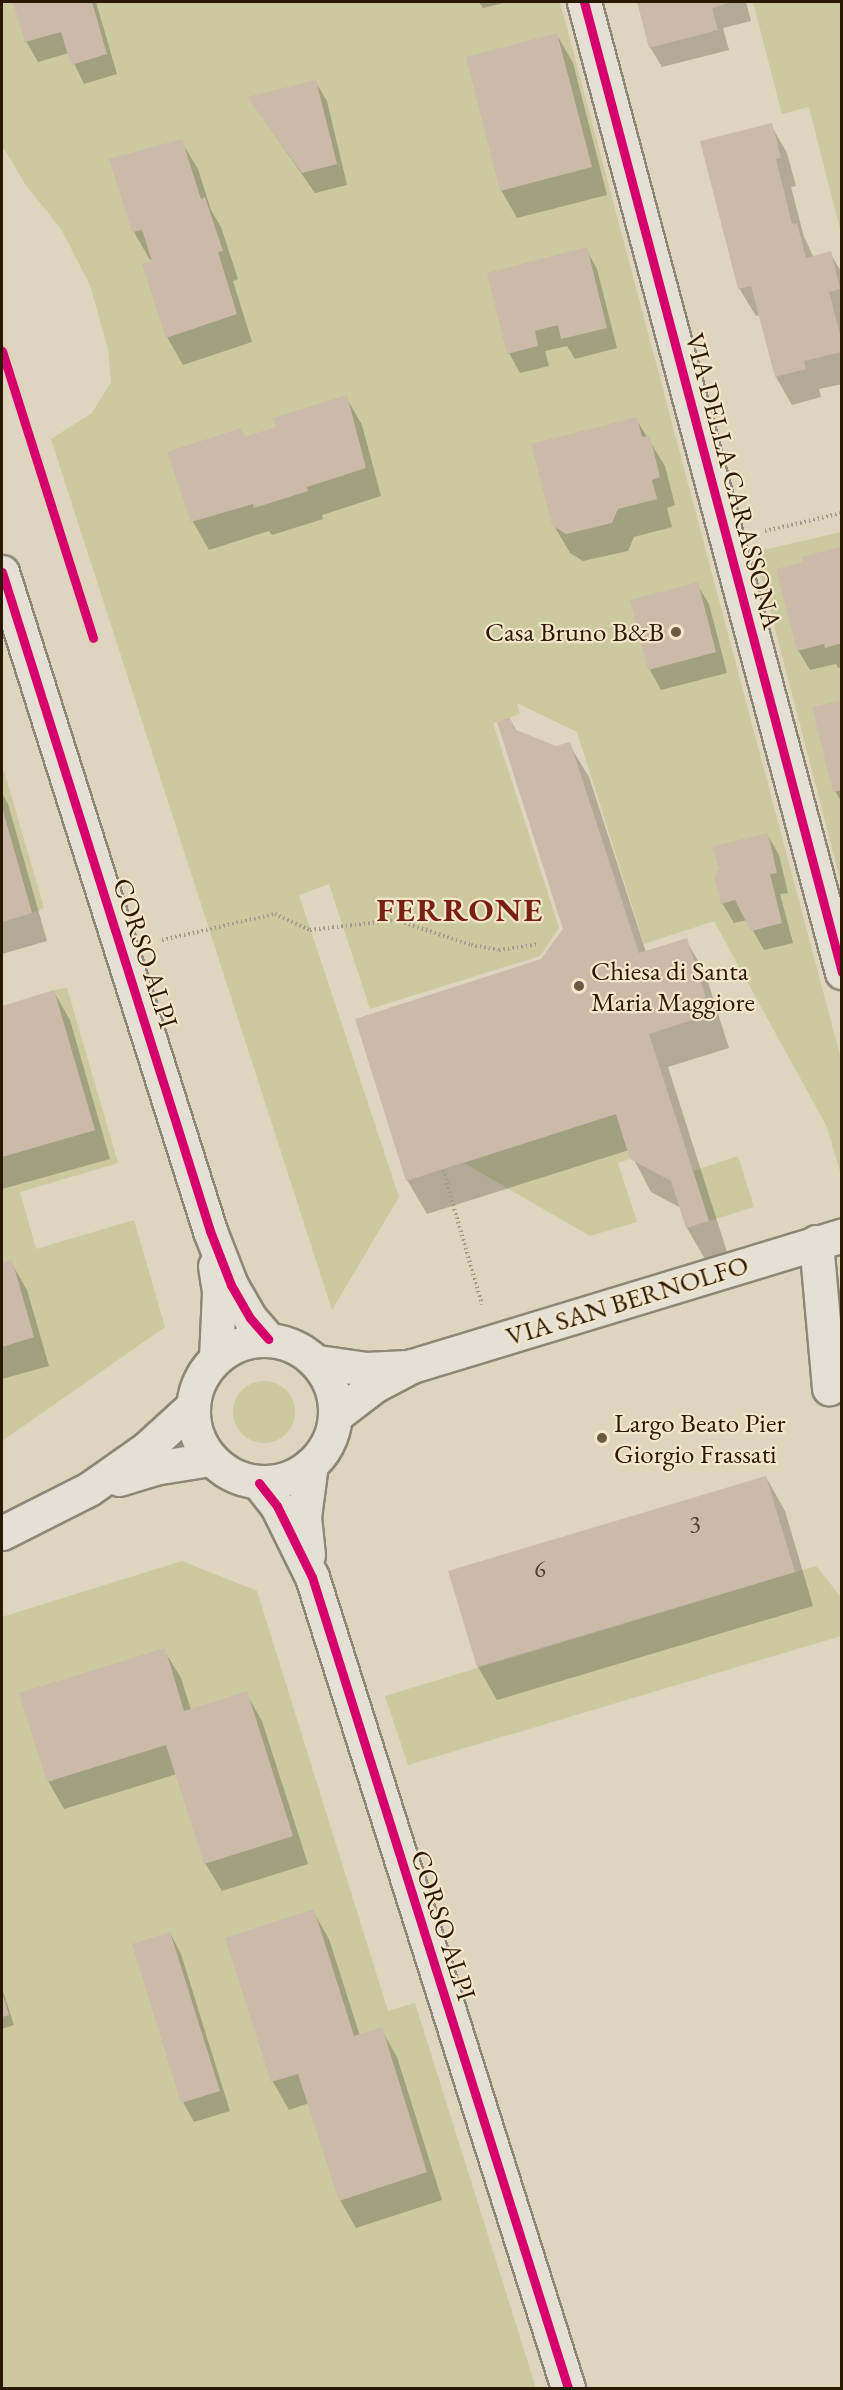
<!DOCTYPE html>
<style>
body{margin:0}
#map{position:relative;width:843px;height:2390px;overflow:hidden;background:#dfd4bd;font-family:"EB Garamond",serif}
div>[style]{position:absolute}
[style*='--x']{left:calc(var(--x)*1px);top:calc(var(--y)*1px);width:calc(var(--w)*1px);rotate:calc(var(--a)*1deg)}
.green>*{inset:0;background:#ccc89f}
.round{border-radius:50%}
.shadow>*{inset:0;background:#0003}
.building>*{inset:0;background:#ccbaa9}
.path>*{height:4px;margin-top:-2px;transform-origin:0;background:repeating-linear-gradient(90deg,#a19b90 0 1.5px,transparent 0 4.5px)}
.roads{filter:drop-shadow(2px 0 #8e8676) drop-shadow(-2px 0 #8e8676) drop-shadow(0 2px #8e8676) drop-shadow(0 -2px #8e8676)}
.minor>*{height:33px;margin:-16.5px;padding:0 16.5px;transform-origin:16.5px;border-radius:16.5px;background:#e5dfd4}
.minor>.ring{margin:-16.5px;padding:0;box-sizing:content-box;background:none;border:33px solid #e5dfd4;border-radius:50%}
.cycleway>*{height:9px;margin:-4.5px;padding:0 4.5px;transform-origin:4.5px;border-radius:4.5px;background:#d6006c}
.dots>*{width:16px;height:16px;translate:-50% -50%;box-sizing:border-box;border:3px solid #f3e6cb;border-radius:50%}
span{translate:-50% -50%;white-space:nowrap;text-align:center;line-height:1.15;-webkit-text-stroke:4.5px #f3e6cb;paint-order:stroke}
.number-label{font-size:24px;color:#52412c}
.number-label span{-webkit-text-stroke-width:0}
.street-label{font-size:27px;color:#2a1902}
.poi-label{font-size:27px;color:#2a1902}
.right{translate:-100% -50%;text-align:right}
.left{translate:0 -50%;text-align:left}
.district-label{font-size:33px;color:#7a1f14;font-weight:700;letter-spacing:1.5px}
.frame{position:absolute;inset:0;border:3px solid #2a1902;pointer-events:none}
</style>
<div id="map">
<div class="green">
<div style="clip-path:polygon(2px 2px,560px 2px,841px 1059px,841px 1175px,827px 1127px,714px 921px,644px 944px,577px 732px,517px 703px,520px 714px,493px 723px,559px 928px,540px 956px,370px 1009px,329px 884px,299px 895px,399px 1197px,332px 1310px,51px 439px,92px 413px,111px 382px,108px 349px,90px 285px,61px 229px,25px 184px,5px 150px,2px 149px)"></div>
<div style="clip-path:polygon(753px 2px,841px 2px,841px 233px,809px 107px,782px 114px)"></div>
<div style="clip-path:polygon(841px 532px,841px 882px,755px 552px)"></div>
<div style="clip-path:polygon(4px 771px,44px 908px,32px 913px,2px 806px,2px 772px)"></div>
<div style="clip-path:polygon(67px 988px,118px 1163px,20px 1192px,36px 1249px,134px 1220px,165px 1327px,2px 1441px,2px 1347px,34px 1337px,12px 1261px,2px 1263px,2px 1157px,95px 1130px,54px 990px)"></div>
<div style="clip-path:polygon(616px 1114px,630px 1159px,618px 1163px,637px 1222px,590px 1236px,464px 1163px)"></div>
<div style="clip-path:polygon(738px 1156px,754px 1207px,709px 1221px,693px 1171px)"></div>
<div class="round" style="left:233px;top:1381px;width:62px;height:62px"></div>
<div style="clip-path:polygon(182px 1561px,257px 1591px,388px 2011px,415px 2003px,536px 2388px,2px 2388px,2px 1617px)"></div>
<div style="clip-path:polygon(816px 1566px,841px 1597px,841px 1636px,408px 1765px,385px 1696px)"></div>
</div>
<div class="shadow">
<div style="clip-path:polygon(14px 2px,96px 2px,117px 74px,84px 84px,69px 53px,38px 62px,26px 41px)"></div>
<div style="clip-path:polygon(479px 2px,508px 2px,483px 8px)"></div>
<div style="clip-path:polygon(639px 2px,746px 2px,751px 21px,723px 28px,729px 50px,662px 67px,650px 47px)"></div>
<div style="clip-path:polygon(557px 35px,573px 63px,607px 195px,517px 218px,501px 190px)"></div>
<div style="clip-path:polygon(315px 81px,327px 101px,347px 185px,315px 193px,249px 98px)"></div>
<div style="clip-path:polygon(771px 125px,787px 153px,796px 186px,791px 187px,804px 237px,814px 258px,830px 253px,842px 273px,842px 384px,819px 389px,821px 397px,792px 405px,776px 377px,760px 315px,756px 316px,739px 288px)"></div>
<div style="clip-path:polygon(181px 141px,198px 169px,211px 210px,221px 227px,238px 279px,233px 281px,252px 342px,183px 365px,167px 337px,153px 259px,150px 260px,134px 232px)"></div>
<div style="clip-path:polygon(586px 249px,597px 269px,617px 348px,575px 359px,567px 346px,545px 351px,549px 366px,520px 373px,509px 353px)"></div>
<div style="clip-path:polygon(346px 397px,362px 425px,381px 496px,322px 515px,323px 519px,272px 535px,269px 531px,209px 550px,193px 522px,169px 453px,246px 438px,277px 428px)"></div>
<div style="clip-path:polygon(636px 419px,665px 466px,675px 505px,667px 508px,672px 527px,634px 537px,628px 551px,583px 561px,570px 553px,553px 524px)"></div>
<div style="clip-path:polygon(842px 548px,842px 667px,838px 668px,836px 664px,810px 670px,798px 650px,805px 563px)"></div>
<div style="clip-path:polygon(697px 584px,709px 604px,727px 673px,661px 690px,650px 670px,631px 601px)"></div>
<div style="clip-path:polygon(842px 701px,842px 803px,835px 791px)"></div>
<div style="clip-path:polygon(510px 719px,517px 732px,556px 748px,569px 744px,589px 777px,646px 952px,686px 940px,705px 973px,729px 1048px,668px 1067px,728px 1255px,706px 1261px,687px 1228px,681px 1208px,651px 1192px,629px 1150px,427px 1214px,407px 1180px,542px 960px,565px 929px)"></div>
<div style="clip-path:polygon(2px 793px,8px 804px,47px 941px,2px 954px)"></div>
<div style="clip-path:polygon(767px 834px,779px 855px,788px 893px,780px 894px,793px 943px,764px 950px,747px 920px,734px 923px,722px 903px,721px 871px)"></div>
<div style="clip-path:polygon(54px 992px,70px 1020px,110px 1159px,2px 1189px,2px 1007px)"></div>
<div style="clip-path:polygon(11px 1262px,27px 1290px,49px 1366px,2px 1379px,2px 1265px)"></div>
<div style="clip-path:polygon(766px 1477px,785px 1511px,813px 1606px,497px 1700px,478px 1667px,450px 1572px)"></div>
<div style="clip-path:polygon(164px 1650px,181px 1678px,191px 1710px,246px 1693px,262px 1721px,308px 1864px,222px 1891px,205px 1863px,177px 1774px,64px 1809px,48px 1781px)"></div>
<div style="clip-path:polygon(313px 1911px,329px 1939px,360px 2036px,381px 2029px,397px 2057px,442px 2200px,356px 2228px,340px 2200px,309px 2103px,289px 2110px,273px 2082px,227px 1938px)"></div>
<div style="clip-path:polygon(170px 1933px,181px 1954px,230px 2111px,194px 2122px,183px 2102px)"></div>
<div style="clip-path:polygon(2px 1988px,14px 2025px,2px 2029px)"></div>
</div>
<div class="building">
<div style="clip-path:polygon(13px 2px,92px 2px,107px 54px,71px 65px,61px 32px,25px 42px)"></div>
<div style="clip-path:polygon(637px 2px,733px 2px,712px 8px,718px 30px,649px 48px)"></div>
<div style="clip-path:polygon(557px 33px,592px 167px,500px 191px,466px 57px)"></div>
<div style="clip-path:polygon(316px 80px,337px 164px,302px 173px,247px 97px)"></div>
<div style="clip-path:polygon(772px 123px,781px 158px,776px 159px,792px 224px,797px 223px,806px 258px,831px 251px,840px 289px,829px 292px,842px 341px,842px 352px,804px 361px,806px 369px,775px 377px,751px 286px,738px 289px,700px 141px)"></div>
<div style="clip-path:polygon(182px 139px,201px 199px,205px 197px,223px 251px,218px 252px,237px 314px,166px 338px,142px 264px,152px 261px,142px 230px,132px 232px,109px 159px)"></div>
<div style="clip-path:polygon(587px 247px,607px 328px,561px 339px,558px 325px,535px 331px,538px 346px,507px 354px,487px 273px)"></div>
<div style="clip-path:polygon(347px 395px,366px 468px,307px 487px,308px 491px,254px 508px,253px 504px,191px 522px,167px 452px,241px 428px,245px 437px,276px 427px,273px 418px)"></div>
<div style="clip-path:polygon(637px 417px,642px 437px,650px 436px,660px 477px,652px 480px,657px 499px,618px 509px,612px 523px,566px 534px,552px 525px,531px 444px)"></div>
<div style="clip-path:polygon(842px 546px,842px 643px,825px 648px,824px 644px,797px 651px,776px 569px,803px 562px,802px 557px)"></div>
<div style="clip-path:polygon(698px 582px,716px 652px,648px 670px,630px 600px)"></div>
<div style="clip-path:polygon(842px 700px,842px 790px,833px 792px,812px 707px)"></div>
<div style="clip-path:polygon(510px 717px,514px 729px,556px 746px,570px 742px,639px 953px,687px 938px,711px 1014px,649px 1034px,709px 1221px,686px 1228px,671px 1181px,630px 1159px,616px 1114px,406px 1181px,355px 1019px,541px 959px,563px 929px,497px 722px)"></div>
<div style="clip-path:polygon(2px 808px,32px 913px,2px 922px)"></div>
<div style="clip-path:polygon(768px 833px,777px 873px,770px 874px,782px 923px,751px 931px,735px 900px,721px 904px,714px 876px,717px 875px,716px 870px,719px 870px,713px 846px)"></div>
<div style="clip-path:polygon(54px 990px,95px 1130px,2px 1157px,2px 1006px)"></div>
<div style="clip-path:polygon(12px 1260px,34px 1337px,2px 1347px,2px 1263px)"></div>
<div style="clip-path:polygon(766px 1476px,795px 1572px,477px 1667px,448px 1571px)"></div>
<div style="clip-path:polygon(165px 1648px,184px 1711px,247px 1691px,293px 1836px,204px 1864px,166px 1745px,47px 1782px,19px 1693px)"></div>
<div style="clip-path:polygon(314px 1909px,354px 2036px,382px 2027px,427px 2172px,339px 2201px,298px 2074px,271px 2082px,225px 1938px)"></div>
<div style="clip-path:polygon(170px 1932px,220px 2091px,181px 2103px,132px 1944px)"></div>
<div style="clip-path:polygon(2px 1992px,9px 2015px,2px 2017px)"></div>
</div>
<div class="path">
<div style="--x:765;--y:531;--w:79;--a:-13.2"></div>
<div style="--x:162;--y:940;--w:116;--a:-13"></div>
<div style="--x:275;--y:914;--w:38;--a:25"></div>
<div style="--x:310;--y:930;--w:87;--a:-6.6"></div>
<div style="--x:396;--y:920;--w:79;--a:18.4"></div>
<div style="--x:471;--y:945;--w:28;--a:10"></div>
<div style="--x:499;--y:950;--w:40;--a:-8.5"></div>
<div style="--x:443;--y:1170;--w:140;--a:73.8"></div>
</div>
<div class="roads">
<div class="minor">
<div style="--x:584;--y:2;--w:1004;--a:75.11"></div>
<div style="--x:2;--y:572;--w:691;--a:72.48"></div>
<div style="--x:210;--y:1231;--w:58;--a:68.7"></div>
<div style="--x:231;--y:1285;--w:38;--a:60"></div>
<div style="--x:250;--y:1318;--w:28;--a:49"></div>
<div style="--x:816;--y:1242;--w:147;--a:84.9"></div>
<div style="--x:215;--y:1266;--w:26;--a:81"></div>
<div style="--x:219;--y:1292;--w:65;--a:92.6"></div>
<div class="ring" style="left:193px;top:1340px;width:109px;height:109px"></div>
<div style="--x:318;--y:1362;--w:49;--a:8.3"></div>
<div style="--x:366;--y:1369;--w:36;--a:-3"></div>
<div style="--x:336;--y:1415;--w:48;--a:-37.3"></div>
<div style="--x:374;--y:1386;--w:43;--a:-27.8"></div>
<div style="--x:412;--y:1366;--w:450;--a:-16.9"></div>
<div style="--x:119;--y:1479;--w:37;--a:-17"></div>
<div style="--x:154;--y:1468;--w:57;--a:-9.1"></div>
<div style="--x:259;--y:1483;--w:29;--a:52"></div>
<div style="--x:277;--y:1506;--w:79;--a:63.8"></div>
<div style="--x:312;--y:1577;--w:850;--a:72.48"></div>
<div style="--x:2;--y:1533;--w:97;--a:-26.8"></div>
<div style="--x:89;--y:1489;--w:70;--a:-35.1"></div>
<div style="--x:146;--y:1449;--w:62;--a:-42.4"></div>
<div style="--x:308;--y:1555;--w:38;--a:-96"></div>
<div style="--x:304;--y:1517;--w:53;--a:-82.5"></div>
</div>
</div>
<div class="cycleway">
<div style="--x:584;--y:2;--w:1004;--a:75.11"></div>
<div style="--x:2;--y:351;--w:301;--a:72.4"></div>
<div style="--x:2;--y:572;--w:691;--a:72.48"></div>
<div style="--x:210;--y:1231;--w:58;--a:68.7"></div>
<div style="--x:231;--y:1285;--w:38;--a:60"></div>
<div style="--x:250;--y:1318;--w:28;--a:49"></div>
<div style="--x:259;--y:1483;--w:29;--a:52"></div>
<div style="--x:277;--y:1506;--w:79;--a:63.8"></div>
<div style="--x:312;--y:1577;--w:850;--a:72.48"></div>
</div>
<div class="dots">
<div style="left:676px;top:632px;background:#695a43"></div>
<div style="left:579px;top:986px;background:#695a43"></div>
<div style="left:602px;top:1438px;background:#695a43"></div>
</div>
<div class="number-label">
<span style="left:695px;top:1524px">3</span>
<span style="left:540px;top:1569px">6</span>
</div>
<div class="street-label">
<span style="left:734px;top:481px;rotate:75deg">VIA DELLA CARASSONA</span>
<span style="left:146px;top:953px;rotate:72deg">CORSO ALPI</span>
<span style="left:627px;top:1300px;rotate:-17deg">VIA SAN BERNOLFO</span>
<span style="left:444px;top:1925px;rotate:72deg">CORSO ALPI</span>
</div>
<div class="poi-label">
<span class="right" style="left:664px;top:632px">Casa Bruno B&amp;B</span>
<span class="left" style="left:591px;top:986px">Chiesa di Santa<br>Maria Maggiore</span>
<span class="left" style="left:614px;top:1438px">Largo Beato Pier<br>Giorgio Frassati</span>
</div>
<div class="district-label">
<span style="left:460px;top:910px">FERRONE</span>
</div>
<div class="frame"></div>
</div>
